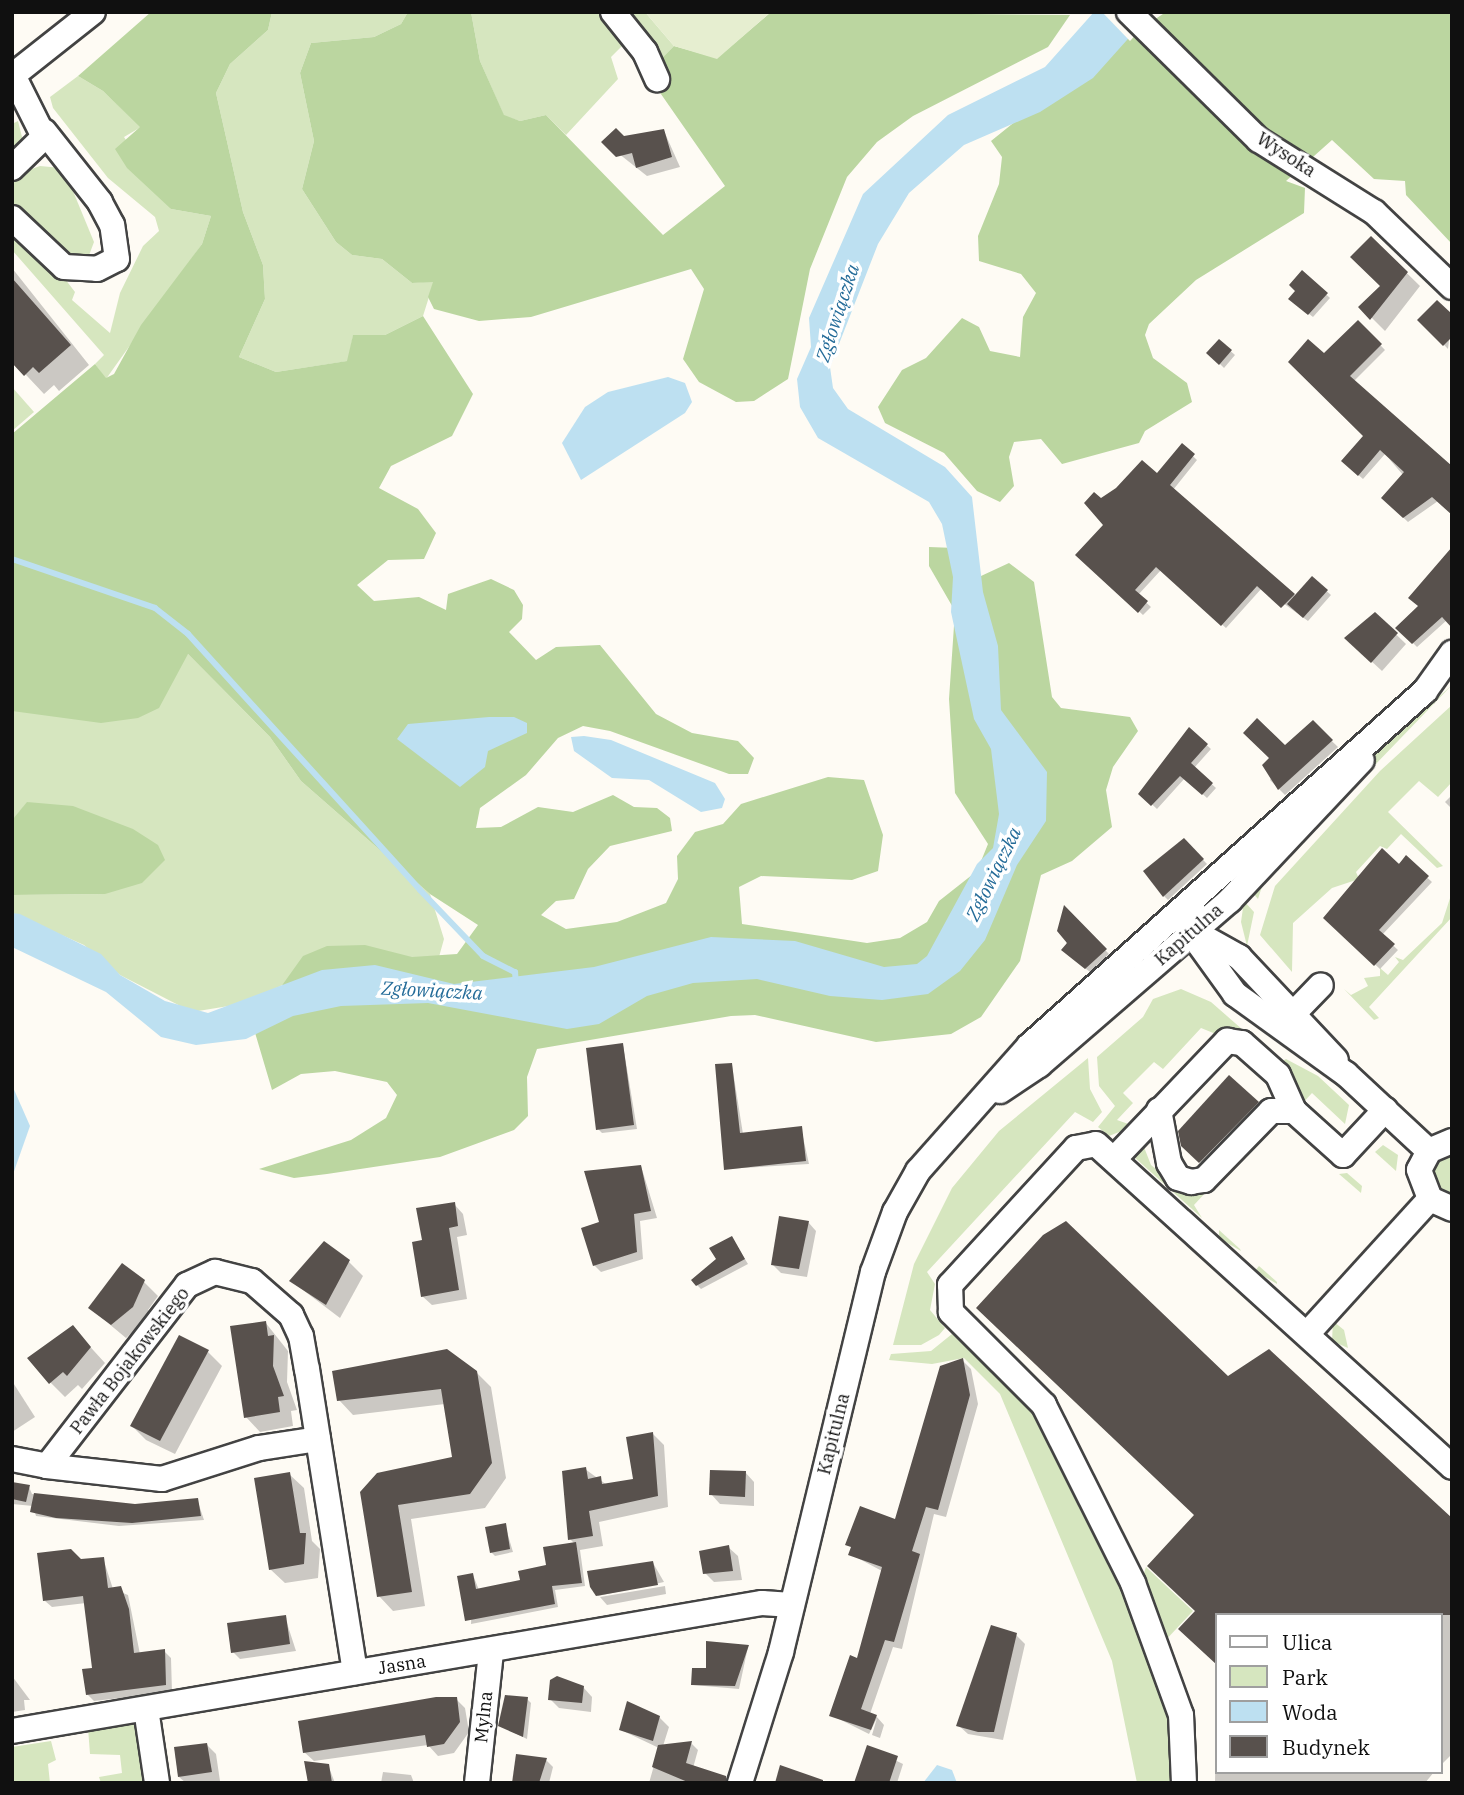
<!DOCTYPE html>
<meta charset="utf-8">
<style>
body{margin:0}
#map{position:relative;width:1464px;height:1795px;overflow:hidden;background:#fefbf4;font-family:"IBM Plex Serif",serif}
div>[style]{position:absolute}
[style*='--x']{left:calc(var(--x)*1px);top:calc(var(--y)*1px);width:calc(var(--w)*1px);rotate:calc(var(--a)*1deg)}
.green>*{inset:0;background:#d6e6bf}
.forest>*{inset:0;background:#bbd6a0}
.pitch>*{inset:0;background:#e6eed0}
.water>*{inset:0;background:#bde0f1}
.pier>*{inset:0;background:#fefbf4}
.shadow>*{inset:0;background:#0003}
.stream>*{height:6px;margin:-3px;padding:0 3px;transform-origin:3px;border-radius:3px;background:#bde0f1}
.building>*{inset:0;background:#58514d}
.roads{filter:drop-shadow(2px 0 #434343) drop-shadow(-2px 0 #434343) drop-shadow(0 2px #434343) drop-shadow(0 -2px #434343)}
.minor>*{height:24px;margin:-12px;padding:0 12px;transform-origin:12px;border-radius:12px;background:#fff}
span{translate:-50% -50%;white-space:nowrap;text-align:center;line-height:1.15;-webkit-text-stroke:7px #fff;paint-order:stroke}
.street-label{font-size:18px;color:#101010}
.water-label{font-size:19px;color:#236b98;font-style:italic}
.frame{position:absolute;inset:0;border:14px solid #101010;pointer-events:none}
.legend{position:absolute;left:1215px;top:1613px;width:228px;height:161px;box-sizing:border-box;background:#fff;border:2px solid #9f9f9f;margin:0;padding:9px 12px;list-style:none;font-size:21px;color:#101010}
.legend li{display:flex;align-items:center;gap:14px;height:35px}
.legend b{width:35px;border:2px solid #9f9f9f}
</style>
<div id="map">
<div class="green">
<div style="clip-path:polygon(272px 12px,408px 12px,401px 24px,374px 37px,311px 43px,300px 73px,314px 141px,302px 189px,336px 242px,352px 255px,382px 259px,412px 283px,434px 281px,423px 316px,385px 335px,353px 336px,348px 361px,276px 372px,239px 357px,265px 299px,263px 265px,243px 212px,216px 93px,230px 64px,268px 30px)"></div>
<div style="clip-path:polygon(471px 12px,605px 12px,624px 44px,611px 57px,618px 79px,566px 135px,546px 115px,520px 121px,504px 116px,480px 61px)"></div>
<div style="clip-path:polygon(622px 12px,645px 12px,674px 46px,658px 62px)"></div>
<div style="clip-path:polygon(78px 76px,103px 91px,141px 127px,124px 137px,171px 209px,211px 216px,202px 244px,106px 379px,95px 364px,104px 355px,12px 250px,12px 225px,62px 275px,75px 292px,72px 300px,110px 333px,120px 293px,143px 246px,159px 231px,155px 217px,108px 178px,53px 108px,50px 97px)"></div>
<div style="clip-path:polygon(18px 121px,24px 145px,12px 161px,12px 124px)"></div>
<div style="clip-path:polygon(40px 166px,61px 168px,68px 179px,94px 242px,88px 258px,75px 260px,12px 208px,12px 176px)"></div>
<div style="clip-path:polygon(12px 387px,34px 412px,12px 431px)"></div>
<div style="clip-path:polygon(188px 654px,270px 737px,301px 781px,430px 894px,444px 939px,432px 982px,294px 979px,247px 1003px,192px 1012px,120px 975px,84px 945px,12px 913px,12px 895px,105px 894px,28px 802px,12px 820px,12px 711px)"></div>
<div style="clip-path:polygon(1452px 685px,1264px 880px,1258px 899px,1250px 890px,1374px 755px)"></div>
<div style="clip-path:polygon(1452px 705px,1452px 782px,1438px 797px,1419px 781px,1388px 812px,1443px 866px,1437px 868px,1401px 834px,1387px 849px,1380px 846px,1356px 872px,1359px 879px,1332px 888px,1293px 923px,1292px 972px,1260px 935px,1275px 886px,1380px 771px)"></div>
<div style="clip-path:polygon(1452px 892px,1452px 917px,1369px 1007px,1379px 1018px,1374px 1020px,1344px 989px,1351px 995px,1368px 986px,1364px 978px,1380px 976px,1380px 968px,1388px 975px,1399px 962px,1395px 957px,1403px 960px,1442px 923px)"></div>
<div style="clip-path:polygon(1244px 901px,1254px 912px,1247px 946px,1241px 922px)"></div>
<div style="clip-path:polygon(1181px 989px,1211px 1002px,1275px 1058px,1201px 1028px,1163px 1069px,1154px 1062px,1123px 1093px,1133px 1103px,1117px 1120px,1134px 1126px,1109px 1136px,1098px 1127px,1115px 1106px,1099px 1086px,1097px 1057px,1143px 1017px,1153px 999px)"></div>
<div style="clip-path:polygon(1088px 1058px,1090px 1089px,1102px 1112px,1093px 1122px,1075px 1112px,927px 1272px,935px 1284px,930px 1310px,945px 1328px,939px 1335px,921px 1345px,893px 1345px,914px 1264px,952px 1188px,999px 1131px)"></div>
<div style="clip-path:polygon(1286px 1059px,1318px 1076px,1349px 1105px,1345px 1124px,1312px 1093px,1301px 1105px,1281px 1062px)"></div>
<div style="clip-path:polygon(1258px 1136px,1194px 1205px,1202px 1218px,1133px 1156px,1142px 1142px,1151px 1165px,1174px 1184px)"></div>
<div style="clip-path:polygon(1383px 1145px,1398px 1155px,1396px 1171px,1375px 1152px)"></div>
<div style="clip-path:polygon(1452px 1153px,1452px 1194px,1437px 1187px,1433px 1173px,1438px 1159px)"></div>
<div style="clip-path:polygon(1347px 1173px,1362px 1186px,1361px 1193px,1339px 1174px)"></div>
<div style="clip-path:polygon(1219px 1230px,1240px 1249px,1241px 1251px,1219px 1238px)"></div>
<div style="clip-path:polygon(1259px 1266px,1277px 1282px,1277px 1284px,1255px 1271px)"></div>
<div style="clip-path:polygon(1333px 1321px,1344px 1330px,1348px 1348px,1332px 1341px)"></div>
<div style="clip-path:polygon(952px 1334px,1035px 1414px,1123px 1587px,1171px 1719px,1173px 1783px,1137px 1783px,1112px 1661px,1000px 1394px,964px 1358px,932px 1364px,889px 1360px,891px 1354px,931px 1351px)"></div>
<div style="clip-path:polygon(1146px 1567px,1193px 1611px,1163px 1643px,1143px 1576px)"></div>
<div style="clip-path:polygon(137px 1720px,147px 1783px,101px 1783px,99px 1777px,122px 1773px,120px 1755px,90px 1754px,88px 1728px)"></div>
<div style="clip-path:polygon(51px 1741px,56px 1760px,48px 1764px,50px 1783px,12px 1783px,12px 1747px)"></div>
</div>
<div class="forest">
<div style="clip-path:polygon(151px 12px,272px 12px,268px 30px,230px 64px,216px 93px,243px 212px,263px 265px,265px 299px,239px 357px,276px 372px,347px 361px,353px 335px,385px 335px,423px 316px,473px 394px,452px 436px,391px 466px,379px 488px,418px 509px,436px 533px,424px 559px,388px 560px,357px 585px,374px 601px,419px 597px,446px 610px,448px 594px,491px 579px,514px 590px,523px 605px,522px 619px,509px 632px,536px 660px,556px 647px,600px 645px,656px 714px,692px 733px,738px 741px,754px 758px,748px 774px,729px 774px,610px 731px,583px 726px,558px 738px,526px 775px,480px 808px,476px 828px,501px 827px,538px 807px,573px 812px,613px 795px,634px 807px,657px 808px,670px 818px,672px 831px,610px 846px,588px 869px,574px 899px,556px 901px,541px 915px,566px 929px,617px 922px,666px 903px,678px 879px,677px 856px,695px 832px,723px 824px,741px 804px,828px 777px,864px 780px,883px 835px,878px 871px,852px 880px,761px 876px,739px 887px,742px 924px,867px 943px,900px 938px,927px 922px,939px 901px,977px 871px,988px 844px,955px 793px,949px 699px,955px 611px,929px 566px,929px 547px,955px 548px,981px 576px,1009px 563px,1034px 582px,1052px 697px,1061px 708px,1130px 717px,1138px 731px,1113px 767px,1106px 790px,1112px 827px,1072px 861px,1041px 875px,1020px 961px,981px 1017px,951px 1034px,876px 1042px,755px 1015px,731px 1016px,537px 1049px,527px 1077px,528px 1116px,514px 1130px,440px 1157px,327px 1174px,294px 1178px,259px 1169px,351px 1140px,386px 1118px,397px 1095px,387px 1082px,335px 1071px,301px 1074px,272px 1090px,253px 1026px,303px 956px,327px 946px,365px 945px,412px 957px,457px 954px,478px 925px,430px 894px,301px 781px,270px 737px,188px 654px,159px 708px,138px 718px,101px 723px,12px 711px,12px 434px,95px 364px,106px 378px,114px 374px,141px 325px,202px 244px,211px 216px,171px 209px,127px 168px,115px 149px,140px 127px,103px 91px,78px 76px)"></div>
<div style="clip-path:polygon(408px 12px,471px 12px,480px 61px,504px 115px,520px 121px,546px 115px,663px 235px,725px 186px,654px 84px,658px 62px,674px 46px,717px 58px,771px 12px,1070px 15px,1048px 47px,913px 116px,877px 142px,847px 177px,810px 269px,788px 379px,754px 401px,736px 402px,699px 382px,683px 359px,704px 289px,691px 269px,531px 317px,479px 321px,434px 309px,428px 297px,433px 282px,412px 283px,382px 259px,352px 255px,336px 242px,302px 189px,314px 141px,300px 73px,311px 43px,374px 37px,401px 24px)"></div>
<div style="clip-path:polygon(1166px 12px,1452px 12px,1452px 244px,1406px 195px,1405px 181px,1374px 179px,1332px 140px,1286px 181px,1305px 188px,1304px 213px,1196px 280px,1149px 324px,1145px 335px,1153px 358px,1187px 383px,1192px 402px,1145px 431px,1139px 443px,1062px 464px,1041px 439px,1014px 442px,1009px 457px,1014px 486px,1000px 502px,977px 491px,944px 453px,885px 423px,878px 407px,902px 370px,926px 358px,962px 318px,979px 327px,990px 351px,1020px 357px,1023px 317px,1036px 293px,1021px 274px,979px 261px,978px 236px,999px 184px,1002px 157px,991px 141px,1085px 65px)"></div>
<div style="clip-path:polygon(27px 802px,73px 806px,133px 829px,158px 845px,165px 860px,142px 883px,105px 894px,12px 895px,12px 820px)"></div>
</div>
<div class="pitch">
<div style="clip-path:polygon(645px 12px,771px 12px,717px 59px,674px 46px)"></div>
</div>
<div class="water">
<div style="clip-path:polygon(1094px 12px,1152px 12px,1093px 78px,1040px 112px,964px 145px,909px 193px,878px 244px,830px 367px,833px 388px,848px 409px,945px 467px,972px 497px,983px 592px,998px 646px,1001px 710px,1047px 772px,1046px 821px,1017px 865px,985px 940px,960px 971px,928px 994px,882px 1000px,830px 996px,757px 979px,693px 983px,647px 996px,599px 1024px,567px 1029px,428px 1003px,341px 1006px,293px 1016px,246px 1039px,196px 1045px,161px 1037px,106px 992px,12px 947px,12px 913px,20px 914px,101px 954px,120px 975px,165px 1001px,208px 1013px,322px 970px,375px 965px,454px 984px,594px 967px,711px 937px,795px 941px,884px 967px,917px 964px,927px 956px,977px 864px,993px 848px,999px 814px,991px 749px,974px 719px,951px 612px,953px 577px,942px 524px,929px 502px,818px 438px,800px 407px,797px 379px,811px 347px,809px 318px,863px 194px,948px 115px,1045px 67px)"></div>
<div style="clip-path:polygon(668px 377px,685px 383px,692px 402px,685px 413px,581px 480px,562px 443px,585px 407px,608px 392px)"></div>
<div style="clip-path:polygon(489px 717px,514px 717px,527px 723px,527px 733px,488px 751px,485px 767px,460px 787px,397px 739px,408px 724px)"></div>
<div style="clip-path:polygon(584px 736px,611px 740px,715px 783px,725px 799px,722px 808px,701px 812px,649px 780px,612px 778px,574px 751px,571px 737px)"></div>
<div style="clip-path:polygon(12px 1085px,30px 1126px,12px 1177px)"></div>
<div style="clip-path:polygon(937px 1765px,952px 1770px,957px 1783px,923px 1783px)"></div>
</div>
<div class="pier">
<div style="clip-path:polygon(1102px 12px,1154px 12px,1155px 14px,1130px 41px)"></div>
</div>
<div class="shadow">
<div style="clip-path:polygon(664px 131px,680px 167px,647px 176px,604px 142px)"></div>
<div style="clip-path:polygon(1371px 238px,1420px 286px,1385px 331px,1361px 307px,1383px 286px)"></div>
<div style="clip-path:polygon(12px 268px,89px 365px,59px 391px,54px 385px,44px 394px,12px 360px)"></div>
<div style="clip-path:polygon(1303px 273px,1330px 298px,1313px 317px,1295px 303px)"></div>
<div style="clip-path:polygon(1452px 317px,1448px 349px,1420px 320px)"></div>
<div style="clip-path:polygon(1358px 322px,1385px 350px,1354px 381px,1438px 501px,1408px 522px,1388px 503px,1403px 475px,1385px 454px,1363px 479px,1343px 461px,1366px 436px,1324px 356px)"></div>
<div style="clip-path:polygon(1219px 341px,1235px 355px,1224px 368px,1209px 353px)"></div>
<div style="clip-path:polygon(1182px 446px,1197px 460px,1173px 490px,1296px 597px,1312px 578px,1331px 595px,1308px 621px,1262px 588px,1226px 628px,1161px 570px,1138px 595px,1151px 607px,1143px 615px,1078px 555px,1105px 525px,1101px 501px,1157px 476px)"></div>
<div style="clip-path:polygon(1410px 598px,1447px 620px,1417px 647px,1398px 628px,1420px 607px)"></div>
<div style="clip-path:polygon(1375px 614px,1406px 644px,1382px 671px,1356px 647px)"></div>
<div style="clip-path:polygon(1313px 723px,1338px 747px,1285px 795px,1270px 780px,1285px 748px)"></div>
<div style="clip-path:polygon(1189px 729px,1211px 749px,1194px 768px,1216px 788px,1207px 798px,1185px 778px,1157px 809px,1141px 794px)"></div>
<div style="clip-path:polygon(1452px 795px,1452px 809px,1445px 802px)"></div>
<div style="clip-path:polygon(1184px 840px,1207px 864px,1168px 900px,1164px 896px)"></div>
<div style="clip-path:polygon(1406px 858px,1432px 882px,1382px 935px,1398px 950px,1380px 969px,1325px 918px)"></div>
<div style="clip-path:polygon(1065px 909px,1109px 954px,1090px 972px,1067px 954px)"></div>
<div style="clip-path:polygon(623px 1045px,637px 1129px,602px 1133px,598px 1129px)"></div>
<div style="clip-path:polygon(732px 1065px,743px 1134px,801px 1128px,809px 1164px,726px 1169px)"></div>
<div style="clip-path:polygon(1229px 1077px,1262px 1107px,1205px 1166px,1183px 1146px)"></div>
<div style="clip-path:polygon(641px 1166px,657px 1218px,640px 1221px,643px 1259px,601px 1272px,594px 1265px,601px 1223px)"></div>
<div style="clip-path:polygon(454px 1204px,463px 1214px,467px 1235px,457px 1237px,467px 1299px,432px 1305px,422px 1296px,424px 1242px)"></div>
<div style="clip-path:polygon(808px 1222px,816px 1231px,807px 1277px,781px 1273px,773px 1265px)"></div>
<div style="clip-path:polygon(732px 1238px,748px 1264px,701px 1289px,697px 1285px)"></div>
<div style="clip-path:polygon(349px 1262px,363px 1276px,340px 1318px,291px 1281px)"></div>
<div style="clip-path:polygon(144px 1282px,158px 1296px,148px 1310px,152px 1314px,126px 1338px,90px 1308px)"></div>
<div style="clip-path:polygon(265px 1322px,288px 1351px,287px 1382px,297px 1410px,291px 1411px,293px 1426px,260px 1432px,246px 1417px)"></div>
<div style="clip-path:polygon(73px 1328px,105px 1363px,82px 1389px,78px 1385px,65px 1397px,50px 1382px)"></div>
<div style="clip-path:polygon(208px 1352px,222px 1366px,175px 1454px,146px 1440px,132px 1426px)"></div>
<div style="clip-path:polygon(962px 1360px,971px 1369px,978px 1404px,946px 1517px,934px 1514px,902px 1649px,893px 1647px,870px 1714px,876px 1716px,884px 1725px,880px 1738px,872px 1735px,877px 1718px,869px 1734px,831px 1715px,858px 1660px,882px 1571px,850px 1554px,896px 1521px)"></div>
<div style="clip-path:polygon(476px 1372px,491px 1387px,506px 1478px,485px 1508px,411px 1519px,425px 1606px,393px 1611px,379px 1596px,362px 1492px,454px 1459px,445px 1404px,353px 1415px,339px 1400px)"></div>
<div style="clip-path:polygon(1228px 1378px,1452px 1520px,1452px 1754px,1441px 1765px,1441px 1615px,1217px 1615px,1217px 1663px,1181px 1629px,1198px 1611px,1196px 1515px)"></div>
<div style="clip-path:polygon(12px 1381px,35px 1417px,12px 1432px)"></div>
<div style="clip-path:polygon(653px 1434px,664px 1445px,668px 1507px,599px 1522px,603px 1546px,580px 1550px,585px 1586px,555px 1590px,558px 1607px,471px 1624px,473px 1575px,479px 1590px,522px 1581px,548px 1566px,575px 1544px,570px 1539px,585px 1469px,607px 1485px,635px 1481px)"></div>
<div style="clip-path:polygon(745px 1472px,754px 1482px,754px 1506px,720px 1504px,711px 1494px)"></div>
<div style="clip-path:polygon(289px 1474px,304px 1488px,312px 1541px,320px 1549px,318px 1578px,285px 1583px,270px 1569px)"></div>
<div style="clip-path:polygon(12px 1483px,29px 1487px,32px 1494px,135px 1506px,197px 1499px,204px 1520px,119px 1526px,36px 1516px,33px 1506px,12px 1504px)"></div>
<div style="clip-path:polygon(505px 1525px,513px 1552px,495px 1556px,491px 1552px)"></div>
<div style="clip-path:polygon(728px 1547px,738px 1556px,742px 1580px,714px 1582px,705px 1573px)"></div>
<div style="clip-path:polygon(103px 1558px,113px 1589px,128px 1595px,140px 1654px,164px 1651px,171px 1658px,172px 1692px,94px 1701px,87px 1694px,94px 1669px,86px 1603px,52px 1607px,45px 1601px,80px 1561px)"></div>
<div style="clip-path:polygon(653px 1563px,664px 1582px,598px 1596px,591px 1586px)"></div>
<div style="clip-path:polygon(665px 1586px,666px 1594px,607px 1605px,600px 1597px)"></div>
<div style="clip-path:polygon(285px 1617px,296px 1651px,240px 1659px,233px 1652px)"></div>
<div style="clip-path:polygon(1016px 1635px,1025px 1644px,1003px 1740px,968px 1734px,958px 1725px)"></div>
<div style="clip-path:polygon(748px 1647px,739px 1689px,693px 1685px,707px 1670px)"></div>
<div style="clip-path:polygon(12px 1676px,30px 1700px,24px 1700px,25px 1710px,12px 1712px)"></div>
<div style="clip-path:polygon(583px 1687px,592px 1697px,591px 1712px,559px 1708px,550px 1699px)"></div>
<div style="clip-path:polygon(456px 1699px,465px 1708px,469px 1732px,454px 1753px,438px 1756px,428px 1745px,314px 1761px,304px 1752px)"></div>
<div style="clip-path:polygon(527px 1699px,531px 1703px,527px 1739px,500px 1726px)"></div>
<div style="clip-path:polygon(659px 1717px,669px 1727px,663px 1746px,691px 1743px,698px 1750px,693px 1768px,715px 1783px,649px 1783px,659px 1748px,621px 1730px)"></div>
<div style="clip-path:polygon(1216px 1718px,1217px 1772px,1434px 1772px,1425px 1783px,1215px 1783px)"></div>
<div style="clip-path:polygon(207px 1745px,216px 1754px,220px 1781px,186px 1783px,179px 1777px)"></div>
<div style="clip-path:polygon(868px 1747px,903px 1764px,897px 1783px,856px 1783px)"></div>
<div style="clip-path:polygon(546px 1760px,553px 1767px,549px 1783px,516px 1783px)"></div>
<div style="clip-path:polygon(328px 1765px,335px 1783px,310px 1783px)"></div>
<div style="clip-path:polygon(383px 1772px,411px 1775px,414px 1783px,381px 1783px)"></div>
</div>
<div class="stream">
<div style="--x:12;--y:559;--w:151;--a:18.9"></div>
<div style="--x:155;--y:608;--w:42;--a:38.2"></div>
<div style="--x:188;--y:634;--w:345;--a:47.8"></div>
<div style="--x:420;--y:890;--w:91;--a:46.3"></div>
<div style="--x:483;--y:956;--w:36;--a:27"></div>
<div style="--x:515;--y:972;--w:11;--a:85"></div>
</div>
<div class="building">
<div style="clip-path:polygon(616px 128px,624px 136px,664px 129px,672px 157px,636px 168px,632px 153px,616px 157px,601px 142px)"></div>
<div style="clip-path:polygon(1371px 236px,1408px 272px,1370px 320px,1358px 307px,1380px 286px,1350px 257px)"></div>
<div style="clip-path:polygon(1302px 270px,1328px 293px,1308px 315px,1288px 299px,1295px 291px,1289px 285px)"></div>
<div style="clip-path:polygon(12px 278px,71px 345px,39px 373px,33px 367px,24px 376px,12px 363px)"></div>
<div style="clip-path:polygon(1437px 300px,1452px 314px,1452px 337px,1443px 346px,1417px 320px)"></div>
<div style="clip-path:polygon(1358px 320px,1382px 344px,1350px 376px,1452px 466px,1452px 515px,1432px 497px,1403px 518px,1381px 498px,1404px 472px,1380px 450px,1358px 476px,1341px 461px,1363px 436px,1288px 362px,1308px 339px,1324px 353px)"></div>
<div style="clip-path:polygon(1219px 339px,1232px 350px,1219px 365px,1206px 353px)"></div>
<div style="clip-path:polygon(1182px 443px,1195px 454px,1170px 485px,1295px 594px,1281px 608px,1257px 586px,1221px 626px,1156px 567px,1135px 590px,1148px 601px,1138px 613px,1075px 555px,1103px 525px,1084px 503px,1094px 492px,1101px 498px,1116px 488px,1142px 460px,1157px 473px)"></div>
<div style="clip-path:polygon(1452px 547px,1452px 628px,1442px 617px,1412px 644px,1395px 628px,1418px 606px,1408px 598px)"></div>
<div style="clip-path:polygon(1312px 576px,1328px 590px,1303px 618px,1287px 604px)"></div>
<div style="clip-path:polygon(1375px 612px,1398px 633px,1371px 663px,1344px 638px)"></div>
<div style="clip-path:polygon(1257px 718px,1285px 745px,1313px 720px,1333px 740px,1278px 790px,1262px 765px,1269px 758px,1243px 733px)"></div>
<div style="clip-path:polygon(1189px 727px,1208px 744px,1191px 763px,1213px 783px,1202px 795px,1180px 776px,1151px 806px,1138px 794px)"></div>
<div style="clip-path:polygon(1184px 838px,1204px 859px,1163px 897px,1143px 871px)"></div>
<div style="clip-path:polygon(1382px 848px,1399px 864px,1406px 855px,1429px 876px,1379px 930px,1395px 944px,1374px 966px,1323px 918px)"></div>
<div style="clip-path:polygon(1064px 905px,1107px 949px,1085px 969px,1061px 950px,1067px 943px,1057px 931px)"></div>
<div style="clip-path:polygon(623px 1043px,634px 1125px,596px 1130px,586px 1048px)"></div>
<div style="clip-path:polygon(732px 1063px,740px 1133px,802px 1126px,806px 1161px,724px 1170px,715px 1064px)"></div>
<div style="clip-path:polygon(1229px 1075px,1259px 1102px,1199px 1163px,1181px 1146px,1178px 1131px)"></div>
<div style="clip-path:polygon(641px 1165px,651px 1211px,634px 1214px,637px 1252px,593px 1266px,581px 1228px,599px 1222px,584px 1171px)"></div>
<div style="clip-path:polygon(455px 1202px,458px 1226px,449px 1228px,459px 1290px,421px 1297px,412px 1242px,422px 1240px,416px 1208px)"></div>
<div style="clip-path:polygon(779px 1216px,809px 1221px,799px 1269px,771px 1265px)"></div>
<div style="clip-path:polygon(1066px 1221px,1228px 1376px,1269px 1349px,1452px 1518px,1452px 1615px,1217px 1615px,1217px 1665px,1178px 1629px,1195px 1611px,1147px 1566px,1194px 1515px,976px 1308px,1043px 1235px)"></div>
<div style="clip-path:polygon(732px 1236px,745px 1259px,696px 1286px,691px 1280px,716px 1259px,709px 1248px)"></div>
<div style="clip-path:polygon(324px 1241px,350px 1260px,326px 1305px,289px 1281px)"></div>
<div style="clip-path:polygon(122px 1263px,145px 1280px,133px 1307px,111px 1325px,88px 1308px)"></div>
<div style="clip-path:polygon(266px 1321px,268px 1336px,274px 1335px,273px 1366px,284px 1396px,278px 1397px,280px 1412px,244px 1418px,230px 1326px)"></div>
<div style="clip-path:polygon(73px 1325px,91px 1347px,67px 1376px,63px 1372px,49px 1384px,27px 1358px)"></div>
<div style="clip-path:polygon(179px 1335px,209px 1350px,160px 1441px,130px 1426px)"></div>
<div style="clip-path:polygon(447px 1349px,477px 1371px,492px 1463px,470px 1494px,398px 1505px,412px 1592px,377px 1597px,360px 1492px,377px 1473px,452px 1457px,441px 1389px,337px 1401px,332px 1371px)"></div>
<div style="clip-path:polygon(963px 1358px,970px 1395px,938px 1510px,926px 1507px,912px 1551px,920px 1554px,894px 1642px,885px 1640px,861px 1709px,877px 1715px,871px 1730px,829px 1716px,850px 1655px,857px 1658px,882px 1567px,848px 1555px,851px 1547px,845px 1545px,860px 1506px,895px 1519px,940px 1366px)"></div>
<div style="clip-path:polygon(653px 1432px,658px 1496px,589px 1511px,593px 1536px,568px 1540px,562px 1471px,586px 1467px,588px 1479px,601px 1476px,602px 1484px,633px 1479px,626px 1437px)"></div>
<div style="clip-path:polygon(710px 1470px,746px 1471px,745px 1497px,709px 1495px)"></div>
<div style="clip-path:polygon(290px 1472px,300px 1533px,306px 1533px,304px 1564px,269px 1570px,254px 1478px)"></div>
<div style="clip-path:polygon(12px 1482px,30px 1485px,26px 1502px,12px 1499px)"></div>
<div style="clip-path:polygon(34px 1493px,135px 1504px,198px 1498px,201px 1516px,132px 1523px,56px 1518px,30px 1512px)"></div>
<div style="clip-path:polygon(506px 1523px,510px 1549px,490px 1553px,485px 1527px)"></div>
<div style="clip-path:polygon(576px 1542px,582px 1583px,552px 1586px,555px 1604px,465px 1621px,457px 1576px,473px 1573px,476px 1589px,520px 1580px,518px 1571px,546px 1565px,543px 1547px)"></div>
<div style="clip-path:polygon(729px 1545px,733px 1571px,703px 1574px,699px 1551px)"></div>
<div style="clip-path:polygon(71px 1549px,81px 1559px,104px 1557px,108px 1588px,121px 1586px,129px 1609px,134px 1653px,165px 1649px,166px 1685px,86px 1695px,82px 1669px,92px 1668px,83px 1596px,43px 1601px,37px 1553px)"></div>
<div style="clip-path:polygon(653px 1561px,658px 1585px,596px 1596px,590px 1587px,587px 1571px)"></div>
<div style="clip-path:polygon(286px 1615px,290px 1644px,231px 1653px,227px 1623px)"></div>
<div style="clip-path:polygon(991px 1625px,1017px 1633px,994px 1732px,978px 1732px,956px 1726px)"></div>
<div style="clip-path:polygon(706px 1641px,749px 1645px,735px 1686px,691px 1685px,692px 1668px,706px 1668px)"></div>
<div style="clip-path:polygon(557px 1676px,584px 1686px,582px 1703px,548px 1700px,550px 1680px)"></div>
<div style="clip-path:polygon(505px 1695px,528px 1697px,523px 1737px,498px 1726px)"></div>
<div style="clip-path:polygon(436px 1697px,457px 1697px,460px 1722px,444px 1744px,427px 1747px,425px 1735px,303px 1753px,298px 1721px)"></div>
<div style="clip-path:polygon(627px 1701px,660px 1716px,653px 1741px,619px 1730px)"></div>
<div style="clip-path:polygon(692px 1741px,686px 1763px,726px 1776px,726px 1783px,690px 1783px,652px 1767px,658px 1745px)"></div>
<div style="clip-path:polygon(207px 1743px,212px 1772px,178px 1777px,174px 1747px)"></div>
<div style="clip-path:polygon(867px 1745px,898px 1756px,889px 1783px,854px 1783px)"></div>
<div style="clip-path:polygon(516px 1754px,547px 1758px,539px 1783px,512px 1783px)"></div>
<div style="clip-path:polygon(304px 1761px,329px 1764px,332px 1783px,308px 1783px)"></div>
<div style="clip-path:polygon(780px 1765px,823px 1780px,823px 1783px,775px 1783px)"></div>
</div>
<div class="roads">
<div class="minor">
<div style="--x:613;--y:12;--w:51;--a:51.3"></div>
<div style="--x:645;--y:52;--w:30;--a:66"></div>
<div style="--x:1129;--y:12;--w:182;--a:44.6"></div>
<div style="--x:1259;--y:140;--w:136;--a:32.1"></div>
<div style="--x:1374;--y:212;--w:108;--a:43.9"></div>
<div style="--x:12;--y:76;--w:103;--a:-38.3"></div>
<div style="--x:12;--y:168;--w:45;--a:-44.1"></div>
<div style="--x:44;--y:137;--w:69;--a:-116.6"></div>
<div style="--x:12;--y:218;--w:71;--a:43.3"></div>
<div style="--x:64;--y:267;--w:33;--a:3"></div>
<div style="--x:97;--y:269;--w:22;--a:-27"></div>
<div style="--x:117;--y:259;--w:34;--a:-98"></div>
<div style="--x:112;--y:225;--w:26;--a:-118"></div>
<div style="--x:100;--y:202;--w:90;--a:-128.3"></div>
<div style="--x:1195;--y:914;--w:30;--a:82"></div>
<div style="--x:1199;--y:944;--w:62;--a:54.2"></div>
<div style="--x:1235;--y:994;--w:137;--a:35.8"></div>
<div style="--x:1346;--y:1074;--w:113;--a:42.9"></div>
<div style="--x:1187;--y:928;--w:60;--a:29.1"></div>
<div style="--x:1239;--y:957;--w:141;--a:46.7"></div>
<div style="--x:1295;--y:1012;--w:37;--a:-46"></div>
<div style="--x:1000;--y:1091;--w:47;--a:-33.7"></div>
<div style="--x:1039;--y:1065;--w:252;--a:-40.8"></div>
<div style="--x:1230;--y:900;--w:192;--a:-46.7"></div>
<div style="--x:1159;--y:1110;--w:54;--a:79.3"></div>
<div style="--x:1169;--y:1163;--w:17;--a:59"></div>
<div style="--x:1178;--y:1178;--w:14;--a:17"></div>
<div style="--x:1191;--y:1182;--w:13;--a:-9"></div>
<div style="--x:1204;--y:1180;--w:96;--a:-45.8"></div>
<div style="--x:1271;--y:1111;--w:23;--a:0"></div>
<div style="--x:1452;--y:1141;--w:25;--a:157"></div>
<div style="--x:1429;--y:1151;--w:21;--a:118"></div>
<div style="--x:1419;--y:1170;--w:31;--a:69"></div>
<div style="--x:1430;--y:1199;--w:24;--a:24"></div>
<div style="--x:1116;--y:1157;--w:161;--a:-46.3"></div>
<div style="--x:1227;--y:1041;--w:15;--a:8"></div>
<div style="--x:1242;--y:1043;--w:48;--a:41.6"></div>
<div style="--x:1278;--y:1075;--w:39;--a:66"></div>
<div style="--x:1294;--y:1111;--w:66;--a:41.9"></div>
<div style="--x:1343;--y:1155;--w:62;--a:-47"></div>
<div style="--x:1307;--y:1334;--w:183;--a:-47.7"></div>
<div style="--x:318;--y:1439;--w:60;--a:171.3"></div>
<div style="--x:259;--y:1448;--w:102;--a:162.3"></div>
<div style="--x:162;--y:1479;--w:116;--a:-173.6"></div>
<div style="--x:47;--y:1466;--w:229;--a:-52.3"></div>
<div style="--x:187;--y:1285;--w:31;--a:-25"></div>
<div style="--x:215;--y:1272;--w:38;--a:14"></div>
<div style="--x:252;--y:1281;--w:52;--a:41.1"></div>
<div style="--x:291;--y:1315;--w:23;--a:65"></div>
<div style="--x:301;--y:1336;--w:34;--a:80"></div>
<div style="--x:307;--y:1369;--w:307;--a:81"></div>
<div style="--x:12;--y:1459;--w:36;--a:11"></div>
<div style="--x:146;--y:1709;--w:75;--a:81.5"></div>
<div style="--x:12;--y:1731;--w:761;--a:-9.69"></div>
<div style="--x:762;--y:1603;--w:30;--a:4"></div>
<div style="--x:477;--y:1783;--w:133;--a:-83.9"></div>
<div style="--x:740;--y:1783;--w:137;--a:-72.6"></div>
<div style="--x:781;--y:1652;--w:391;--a:-76.4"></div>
<div style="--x:873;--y:1272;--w:64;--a:-69.9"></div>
<div style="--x:895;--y:1212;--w:47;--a:-60.7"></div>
<div style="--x:918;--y:1171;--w:167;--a:-48.4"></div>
<div style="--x:1029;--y:1046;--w:532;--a:-41.88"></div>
<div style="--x:1425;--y:691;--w:47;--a:-54.6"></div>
<div style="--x:1184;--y:1783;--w:68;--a:-92.5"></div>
<div style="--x:1181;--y:1715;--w:140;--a:-110"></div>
<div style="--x:1133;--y:1583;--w:199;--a:-116.6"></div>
<div style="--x:1044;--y:1405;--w:132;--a:-135"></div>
<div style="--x:951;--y:1312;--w:27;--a:-92"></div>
<div style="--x:950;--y:1285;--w:186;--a:-47.4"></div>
<div style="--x:1076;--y:1148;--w:20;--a:-11"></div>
<div style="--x:1096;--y:1144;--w:481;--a:42.2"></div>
</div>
</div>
<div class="street-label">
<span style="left:1286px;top:155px;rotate:33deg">Wysoka</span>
<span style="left:1189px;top:935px;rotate:-41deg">Kapitulna</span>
<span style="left:130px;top:1361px;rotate:-52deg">Pawła Bojakowskiego</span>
<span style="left:834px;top:1434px;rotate:-76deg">Kapitulna</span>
<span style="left:402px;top:1665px;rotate:-9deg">Jasna</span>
<span style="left:484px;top:1717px;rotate:-84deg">Mylna</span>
</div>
<div class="water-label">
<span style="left:838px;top:313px;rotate:-72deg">Zgłowiączka</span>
<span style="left:994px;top:874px;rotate:-64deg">Zgłowiączka</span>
<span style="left:432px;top:991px;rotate:3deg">Zgłowiączka</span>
</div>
<div class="frame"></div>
<ul class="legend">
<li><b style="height:9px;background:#fff"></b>Ulica</li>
<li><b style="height:19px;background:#d6e6bf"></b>Park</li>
<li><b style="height:19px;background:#bde0f1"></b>Woda</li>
<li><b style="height:19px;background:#58514d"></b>Budynek</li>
</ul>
</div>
